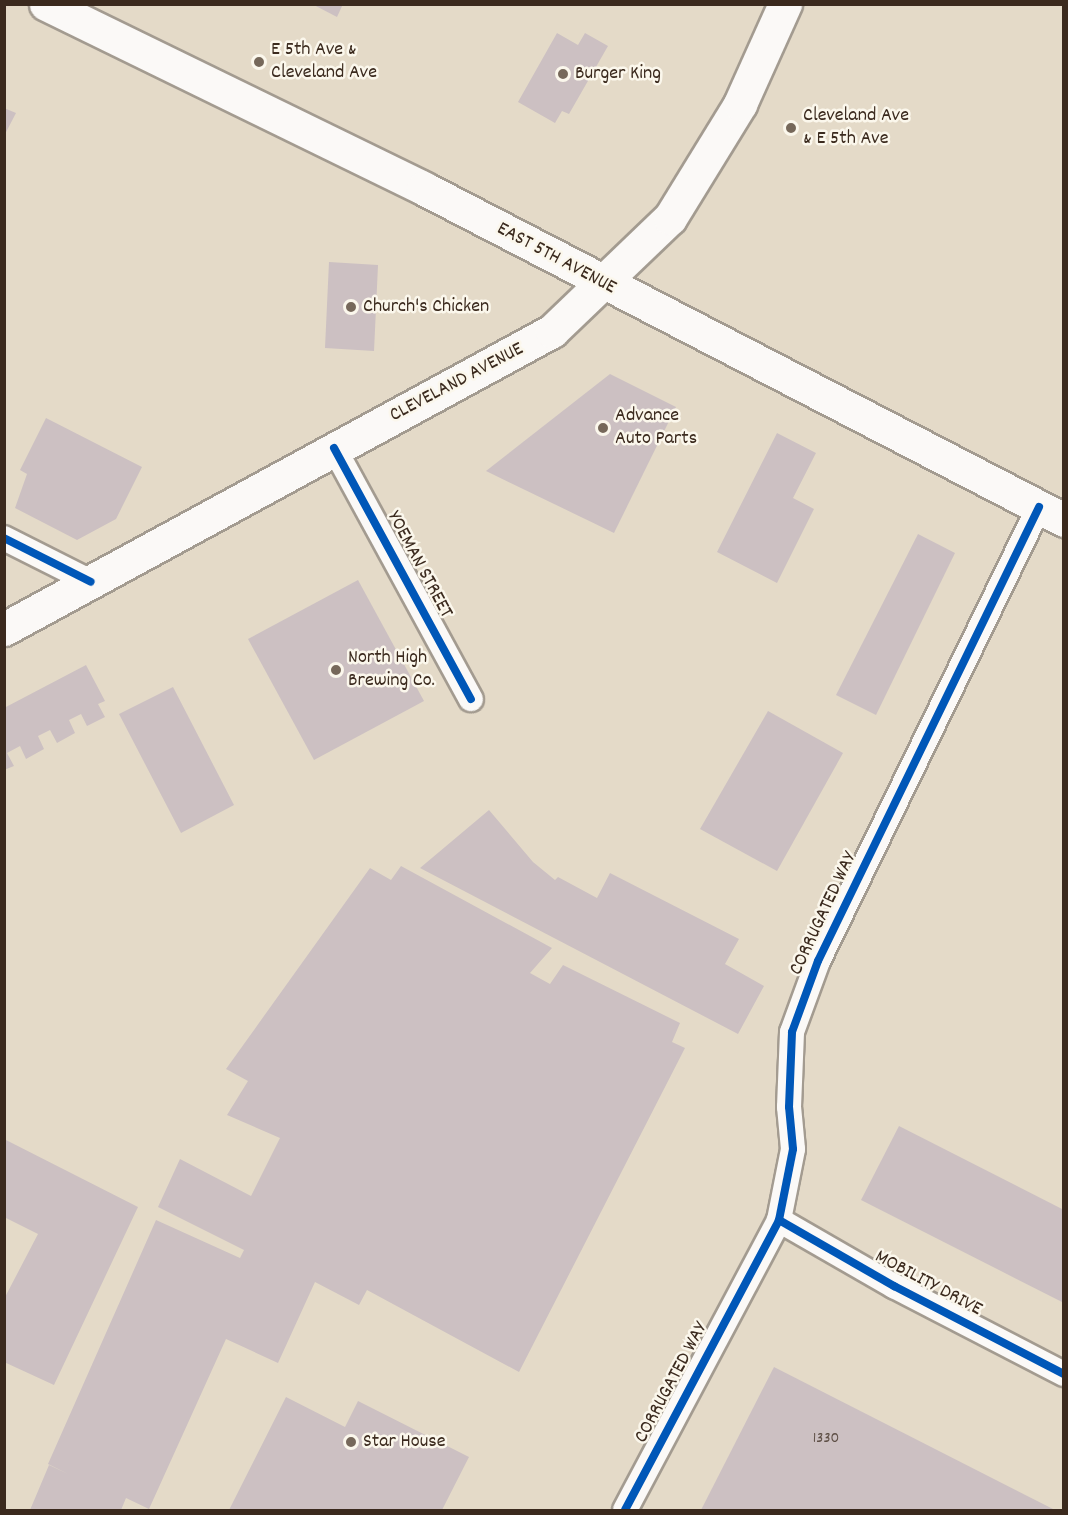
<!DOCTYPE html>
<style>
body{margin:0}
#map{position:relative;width:1068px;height:1515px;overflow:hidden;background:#e4dac8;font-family:Dekko,sans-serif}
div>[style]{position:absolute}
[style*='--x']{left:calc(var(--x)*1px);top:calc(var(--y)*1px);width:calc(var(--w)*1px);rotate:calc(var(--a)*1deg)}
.building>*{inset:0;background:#ccc0c2}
.roads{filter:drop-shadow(2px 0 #a39b90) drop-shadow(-2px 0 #a39b90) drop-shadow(0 2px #a39b90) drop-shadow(0 -2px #a39b90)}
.street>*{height:24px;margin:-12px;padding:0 12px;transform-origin:12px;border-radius:12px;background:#fbf9f7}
.secondary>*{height:33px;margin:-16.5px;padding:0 16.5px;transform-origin:16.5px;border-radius:16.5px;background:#fbf9f7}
.primary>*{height:33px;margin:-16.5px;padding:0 16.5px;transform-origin:16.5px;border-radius:16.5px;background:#fbf9f7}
.cycleway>*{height:8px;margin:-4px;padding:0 4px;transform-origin:4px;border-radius:4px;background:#0057b8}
.dots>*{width:16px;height:16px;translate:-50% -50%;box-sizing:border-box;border:3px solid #fbf7ec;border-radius:50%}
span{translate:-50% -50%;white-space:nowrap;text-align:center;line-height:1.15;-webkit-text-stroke:5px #fbf7ec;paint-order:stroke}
.number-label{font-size:16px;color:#5f5047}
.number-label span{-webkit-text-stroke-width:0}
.poi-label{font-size:20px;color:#3b2a1e}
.left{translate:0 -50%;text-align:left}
.street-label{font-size:20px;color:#3b2a1e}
.frame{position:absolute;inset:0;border:6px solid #3b2a1e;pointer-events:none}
</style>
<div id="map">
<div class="building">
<div style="clip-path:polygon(312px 4px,343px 4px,337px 17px)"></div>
<div style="clip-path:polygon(557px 33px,578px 45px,585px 33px,608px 46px,569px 114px,562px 111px,555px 123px,518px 102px)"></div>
<div style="clip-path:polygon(4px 108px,16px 113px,4px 136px)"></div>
<div style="clip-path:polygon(329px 262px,378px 265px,374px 351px,325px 348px)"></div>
<div style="clip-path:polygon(610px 374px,676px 407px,614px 533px,486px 471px)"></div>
<div style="clip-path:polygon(46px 418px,142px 467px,116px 519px,77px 540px,15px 508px,27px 474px,20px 470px)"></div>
<div style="clip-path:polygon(777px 433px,816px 453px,793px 498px,814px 509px,777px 583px,717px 552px)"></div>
<div style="clip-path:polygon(918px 534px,955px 553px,876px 715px,836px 695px)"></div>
<div style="clip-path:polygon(358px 580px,424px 701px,314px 760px,248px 639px)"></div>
<div style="clip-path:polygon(86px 665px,105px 701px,98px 704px,105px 717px,87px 726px,81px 714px,69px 720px,75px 733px,57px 743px,50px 730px,38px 736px,44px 749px,26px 759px,20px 746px,7px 753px,14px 766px,4px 770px,4px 708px)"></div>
<div style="clip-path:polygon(173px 687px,234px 805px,181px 833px,119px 714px)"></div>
<div style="clip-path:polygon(768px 711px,843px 753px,777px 871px,700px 829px)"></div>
<div style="clip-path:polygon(489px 810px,533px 862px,555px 880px,558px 877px,597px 898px,610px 873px,739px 939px,725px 964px,764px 986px,738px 1034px,420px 868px)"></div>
<div style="clip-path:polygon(401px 866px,552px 948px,530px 973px,550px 984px,563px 965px,680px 1023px,672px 1042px,685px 1048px,519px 1372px,367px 1290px,359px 1305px,315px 1282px,278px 1363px,226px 1339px,149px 1509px,126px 1498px,121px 1510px,30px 1510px,49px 1465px,68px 1474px,48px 1464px,156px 1220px,240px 1258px,244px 1250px,158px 1207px,180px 1159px,251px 1196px,280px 1138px,227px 1115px,248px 1081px,226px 1069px,370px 868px,391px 880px)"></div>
<div style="clip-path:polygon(899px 1126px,1064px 1210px,1064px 1303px,861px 1200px)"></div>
<div style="clip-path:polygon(4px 1139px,138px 1207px,54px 1385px,4px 1362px,4px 1299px,38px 1234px,4px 1217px)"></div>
<div style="clip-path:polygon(774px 1367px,1055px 1510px,701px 1510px)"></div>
<div style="clip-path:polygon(286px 1397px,345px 1427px,358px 1401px,469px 1457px,442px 1510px,229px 1510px)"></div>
</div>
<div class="roads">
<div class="street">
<div style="--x:334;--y:448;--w:286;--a:61.4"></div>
<div style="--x:4;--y:538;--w:97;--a:26.8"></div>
<div style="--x:779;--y:1220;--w:133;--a:29.9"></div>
<div style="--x:894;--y:1286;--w:191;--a:27.4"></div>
<div style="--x:625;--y:1510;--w:328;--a:-62"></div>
<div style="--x:779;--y:1220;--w:72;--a:-78.8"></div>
<div style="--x:793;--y:1149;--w:42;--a:-95.4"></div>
<div style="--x:789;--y:1107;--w:75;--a:-87.7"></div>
<div style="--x:792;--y:1032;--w:76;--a:-69.9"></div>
<div style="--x:818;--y:961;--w:505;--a:-64.04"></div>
</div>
<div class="secondary">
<div style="--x:46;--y:4;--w:420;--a:26"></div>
<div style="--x:423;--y:188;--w:722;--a:27.38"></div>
</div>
<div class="primary">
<div style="--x:4;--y:629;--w:624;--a:-28.54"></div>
<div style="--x:552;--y:331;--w:163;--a:-43.8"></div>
<div style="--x:670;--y:218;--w:134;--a:-58.4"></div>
<div style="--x:740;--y:104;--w:110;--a:-65.8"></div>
</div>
</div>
<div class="cycleway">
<div style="--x:334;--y:448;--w:286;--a:61.4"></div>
<div style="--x:4;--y:538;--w:97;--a:26.8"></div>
<div style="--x:779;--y:1220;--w:133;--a:29.9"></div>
<div style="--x:894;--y:1286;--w:191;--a:27.4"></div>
<div style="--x:625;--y:1510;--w:328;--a:-62"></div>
<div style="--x:779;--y:1220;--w:72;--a:-78.8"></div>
<div style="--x:793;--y:1149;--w:42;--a:-95.4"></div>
<div style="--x:789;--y:1107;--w:75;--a:-87.7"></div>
<div style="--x:792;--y:1032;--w:76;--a:-69.9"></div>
<div style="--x:818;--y:961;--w:505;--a:-64.04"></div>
</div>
<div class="dots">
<div style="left:259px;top:62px;background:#76685a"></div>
<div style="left:563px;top:74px;background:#76685a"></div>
<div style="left:791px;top:128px;background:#76685a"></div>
<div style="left:351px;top:307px;background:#76685a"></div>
<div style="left:603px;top:428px;background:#76685a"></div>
<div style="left:336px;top:670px;background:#76685a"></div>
<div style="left:351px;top:1442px;background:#76685a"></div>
</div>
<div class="number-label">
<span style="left:826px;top:1439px">1330</span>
</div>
<div class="poi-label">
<span class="left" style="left:271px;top:62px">E 5th Ave &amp;<br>Cleveland Ave</span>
<span class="left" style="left:575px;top:74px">Burger King</span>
<span class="left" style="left:803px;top:128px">Cleveland Ave<br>&amp; E 5th Ave</span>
<span class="left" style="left:363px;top:307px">Church's Chicken</span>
<span class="left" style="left:615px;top:428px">Advance<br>Auto Parts</span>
<span class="left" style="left:348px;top:670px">North High<br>Brewing Co.</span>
<span class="left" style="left:363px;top:1442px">Star House</span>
</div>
<div class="street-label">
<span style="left:556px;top:259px;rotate:28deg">EAST 5TH AVENUE</span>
<span style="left:457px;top:383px;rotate:-28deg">CLEVELAND AVENUE</span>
<span style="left:419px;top:565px;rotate:62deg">YOEMAN STREET</span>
<span style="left:824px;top:914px;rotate:-65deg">CORRUGATED WAY</span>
<span style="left:928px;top:1284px;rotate:28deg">MOBILITY DRIVE</span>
<span style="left:672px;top:1383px;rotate:-62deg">CORRUGATED WAY</span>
</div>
<div class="frame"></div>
</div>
